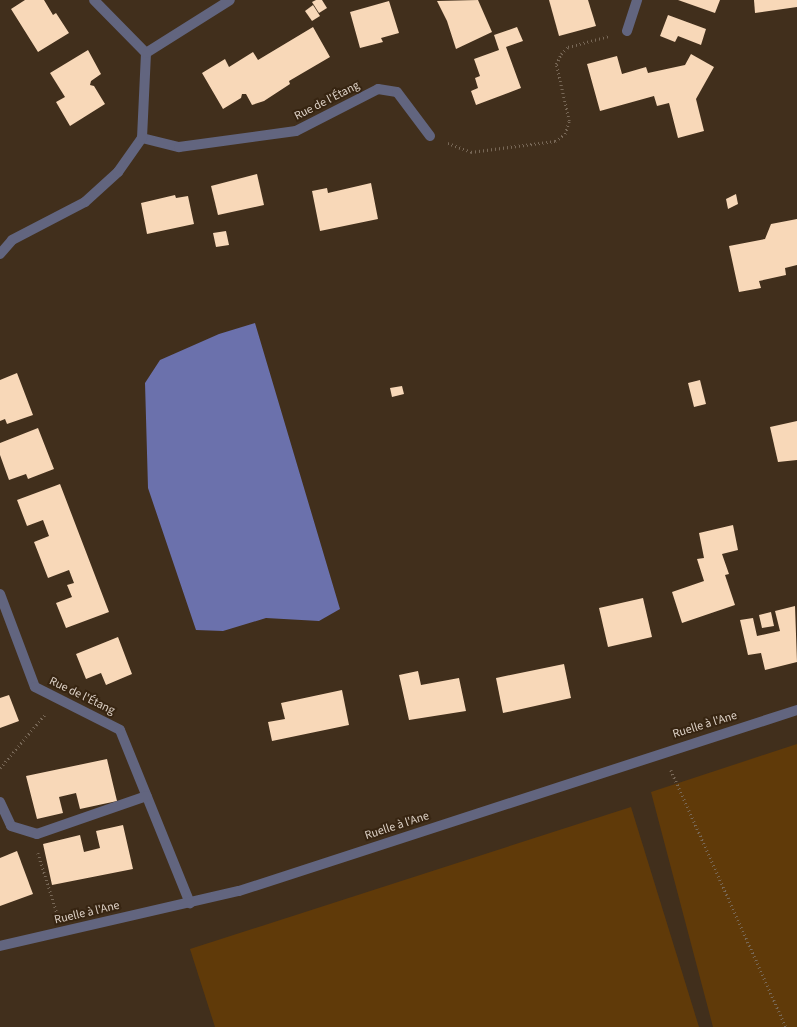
<!DOCTYPE html>
<meta charset="utf-8">
<style>
body{margin:0}
#map{position:relative;width:797px;height:1027px;overflow:hidden;background:#412f1c;font-family:"Source Sans 3",sans-serif}
div>[style]{position:absolute}
[style*='--x']{left:calc(var(--x)*1px);top:calc(var(--y)*1px);width:calc(var(--w)*1px);rotate:calc(var(--a)*1deg)}
.green>*{inset:0;background:#603a09}
.water>*{inset:0;background:#6b71ac}
.building>*{inset:0;background:#f8d8b8}
.path>*{height:2.5px;margin-top:-1.25px;transform-origin:0;background:repeating-linear-gradient(90deg,#786857 0 1px,transparent 0 4px)}
.minor>*{height:10px;margin:-5px;padding:0 5px;transform-origin:5px;border-radius:5px;background:#62657f}
span{translate:-50% -50%;white-space:nowrap;text-align:center;line-height:1.15;-webkit-text-stroke:4px #372512;paint-order:stroke}
.street-label{font-size:12px;color:#ddd1c6}
</style>
<div id="map">
<div class="green">
<div style="clip-path:polygon(797px 744px,797px 1027px,713px 1027px,651px 792px)"></div>
<div style="clip-path:polygon(631px 807px,699px 1027px,215px 1027px,190px 949px)"></div>
</div>
<div class="water">
<div style="clip-path:polygon(255px 323px,340px 609px,319px 621px,266px 618px,223px 631px,196px 630px,148px 488px,145px 383px,160px 360px,219px 334px)"></div>
</div>
<div class="building">
<div style="clip-path:polygon(25px 0,44px 0,53px 15px,56px 13px,69px 33px,38px 52px,11px 9px)"></div>
<div style="clip-path:polygon(316px 0,322px 0,327px 8px,319px 13px,312px 2px)"></div>
<div style="clip-path:polygon(478px 0,492px 32px,456px 49px,447px 21px,437px 1px)"></div>
<div style="clip-path:polygon(549px 0,588px 0,596px 26px,559px 36px)"></div>
<div style="clip-path:polygon(678px 0,720px 0,715px 13px)"></div>
<div style="clip-path:polygon(754px 0,797px 0,797px 7px,755px 13px)"></div>
<div style="clip-path:polygon(389px 1px,399px 33px,381px 38px,383px 42px,360px 48px,350px 12px)"></div>
<div style="clip-path:polygon(313px 5px,320px 16px,312px 21px,305px 11px)"></div>
<div style="clip-path:polygon(668px 15px,706px 29px,701px 45px,678px 36px,675px 42px,660px 36px)"></div>
<div style="clip-path:polygon(313px 27px,330px 57px,289px 81px,290px 84px,264px 101px,252px 105px,246px 94px,242px 94px,241px 98px,223px 109px,202px 73px,225px 59px,229px 67px,253px 52px,258px 60px)"></div>
<div style="clip-path:polygon(517px 27px,523px 41px,506px 47px,521px 88px,476px 105px,471px 91px,478px 88px,475px 78px,480px 76px,474px 59px,499px 50px,494px 35px)"></div>
<div style="clip-path:polygon(88px 50px,101px 74px,91px 81px,90px 85px,94px 86px,105px 104px,70px 126px,56px 102px,65px 97px,50px 73px)"></div>
<div style="clip-path:polygon(691px 54px,714px 67px,696px 99px,704px 131px,678px 138px,669px 103px,657px 106px,654px 96px,600px 111px,587px 64px,617px 56px,622px 74px,646px 67px,648px 73px,685px 65px)"></div>
<div style="clip-path:polygon(257px 174px,264px 205px,218px 215px,211px 186px)"></div>
<div style="clip-path:polygon(371px 183px,378px 219px,320px 231px,312px 191px,327px 188px,328px 193px)"></div>
<div style="clip-path:polygon(736px 194px,738px 204px,728px 209px,726px 199px)"></div>
<div style="clip-path:polygon(175px 195px,176px 198px,188px 196px,194px 224px,147px 234px,141px 203px)"></div>
<div style="clip-path:polygon(797px 219px,797px 265px,785px 268px,786px 275px,759px 281px,761px 288px,739px 292px,729px 246px,765px 239px,771px 224px)"></div>
<div style="clip-path:polygon(226px 231px,229px 245px,216px 247px,213px 233px)"></div>
<div style="clip-path:polygon(17px 373px,33px 415px,7px 424px,5px 419px,0 421px,0 380px)"></div>
<div style="clip-path:polygon(700px 380px,706px 404px,694px 407px,688px 383px)"></div>
<div style="clip-path:polygon(402px 386px,404px 394px,392px 397px,390px 388px)"></div>
<div style="clip-path:polygon(797px 421px,797px 460px,778px 462px,770px 427px)"></div>
<div style="clip-path:polygon(38px 428px,54px 469px,28px 479px,26px 474px,9px 480px,0 455px,0 443px)"></div>
<div style="clip-path:polygon(60px 484px,109px 612px,66px 628px,56px 603px,72px 597px,67px 585px,74px 583px,69px 570px,48px 578px,34px 542px,49px 536px,43px 520px,27px 526px,17px 500px)"></div>
<div style="clip-path:polygon(733px 525px,738px 550px,722px 554px,729px 574px,725px 575px,735px 605px,682px 623px,672px 592px,704px 581px,697px 559px,704px 558px,699px 533px)"></div>
<div style="clip-path:polygon(643px 598px,652px 637px,608px 647px,599px 608px)"></div>
<div style="clip-path:polygon(795px 606px,797px 662px,765px 670px,761px 653px,748px 655px,740px 620px,753px 618px,757px 636px,780px 631px,775px 611px)"></div>
<div style="clip-path:polygon(771px 612px,774px 626px,762px 628px,759px 615px)"></div>
<div style="clip-path:polygon(118px 637px,132px 674px,106px 685px,101px 673px,86px 679px,76px 654px)"></div>
<div style="clip-path:polygon(564px 664px,571px 698px,503px 713px,496px 678px)"></div>
<div style="clip-path:polygon(418px 671px,421px 685px,459px 678px,466px 711px,409px 720px,399px 675px)"></div>
<div style="clip-path:polygon(342px 690px,349px 725px,272px 741px,268px 722px,285px 719px,281px 703px)"></div>
<div style="clip-path:polygon(9px 695px,19px 721px,0 728px,0 698px)"></div>
<div style="clip-path:polygon(107px 759px,117px 801px,80px 809px,76px 793px,59px 797px,63px 813px,37px 819px,26px 776px)"></div>
<div style="clip-path:polygon(123px 825px,133px 869px,52px 885px,43px 844px,80px 835px,84px 852px,100px 848px,96px 831px)"></div>
<div style="clip-path:polygon(17px 851px,33px 894px,0 906px,0 858px)"></div>
</div>
<div class="path">
<div style="--x:448;--y:143;--w:25;--a:21"></div>
<div style="--x:471;--y:152;--w:85;--a:-7.5"></div>
<div style="--x:555;--y:141;--w:12;--a:-35"></div>
<div style="--x:565;--y:134;--w:14;--a:-73"></div>
<div style="--x:569;--y:121;--w:58;--a:-102.8"></div>
<div style="--x:556;--y:64;--w:11;--a:-63"></div>
<div style="--x:561;--y:54;--w:10;--a:-45"></div>
<div style="--x:568;--y:47;--w:42;--a:-15"></div>
<div style="--x:0;--y:768;--w:72;--a:-50.1"></div>
<div style="--x:671;--y:770;--w:282;--a:65.9"></div>
<div style="--x:38;--y:853;--w:63;--a:72.4"></div>
</div>
<div class="minor">
<div style="--x:627;--y:31;--w:33;--a:-72"></div>
<div style="--x:146;--y:53;--w:99;--a:-32.2"></div>
<div style="--x:142;--y:138;--w:38;--a:14"></div>
<div style="--x:179;--y:147;--w:118;--a:-7.8"></div>
<div style="--x:296;--y:131;--w:92;--a:-27.1"></div>
<div style="--x:378;--y:89;--w:19;--a:9"></div>
<div style="--x:397;--y:92;--w:55;--a:53.1"></div>
<div style="--x:0;--y:254;--w:18;--a:-49"></div>
<div style="--x:12;--y:240;--w:82;--a:-27.5"></div>
<div style="--x:85;--y:202;--w:45;--a:-42.3"></div>
<div style="--x:118;--y:172;--w:42;--a:-54.8"></div>
<div style="--x:142;--y:138;--w:85;--a:-87.3"></div>
<div style="--x:146;--y:53;--w:74;--a:-134.5"></div>
<div style="--x:0;--y:594;--w:99;--a:69.4"></div>
<div style="--x:35;--y:687;--w:95;--a:26.8"></div>
<div style="--x:120;--y:730;--w:187;--a:68"></div>
<div style="--x:0;--y:802;--w:26;--a:65"></div>
<div style="--x:11;--y:826;--w:27;--a:17"></div>
<div style="--x:37;--y:834;--w:116;--a:-19.1"></div>
<div style="--x:0;--y:946;--w:245;--a:-13"></div>
<div style="--x:239;--y:891;--w:587;--a:-17.97"></div>
</div>
<div class="street-label">
<span style="left:327px;top:101px;rotate:-27deg">Rue de l'Étang</span>
<span style="left:82px;top:696px;rotate:26deg">Rue de l'Étang</span>
<span style="left:705px;top:725px;rotate:-17deg">Ruelle à l'Ane</span>
<span style="left:397px;top:826px;rotate:-18deg">Ruelle à l'Ane</span>
<span style="left:87px;top:913px;rotate:-13deg">Ruelle à l'Ane</span>
</div>
</div>
